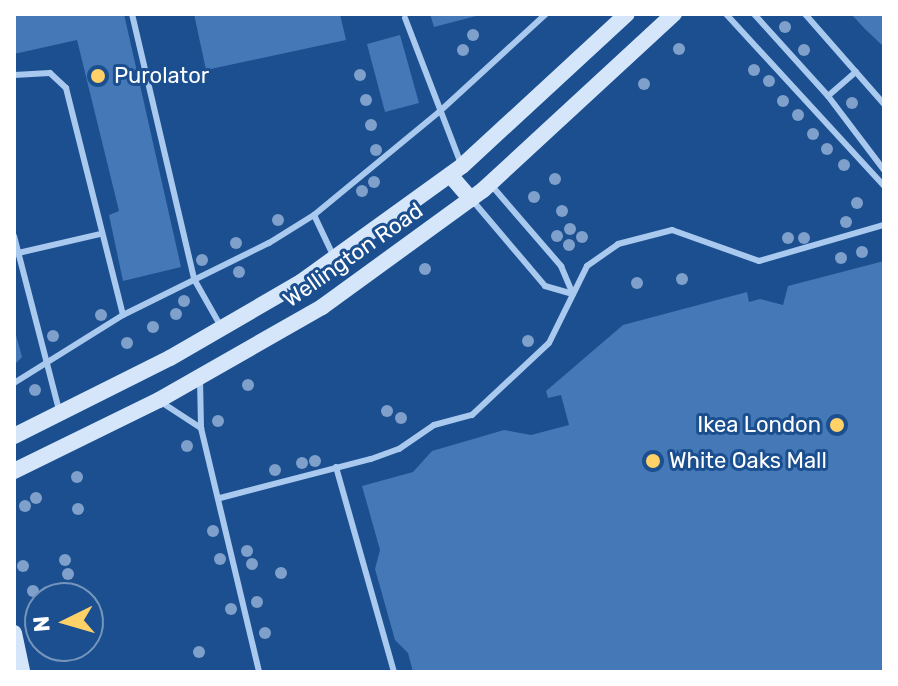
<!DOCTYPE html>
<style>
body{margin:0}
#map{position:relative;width:898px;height:686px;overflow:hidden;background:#1b4f8f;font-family:Rubik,sans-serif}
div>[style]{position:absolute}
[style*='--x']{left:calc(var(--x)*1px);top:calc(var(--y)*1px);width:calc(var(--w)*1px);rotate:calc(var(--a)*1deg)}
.building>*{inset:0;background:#4478b7}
.service>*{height:6px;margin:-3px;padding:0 3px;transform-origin:3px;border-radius:3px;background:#a9c9ee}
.secondary>*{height:16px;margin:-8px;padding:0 8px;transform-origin:8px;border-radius:8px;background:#d6e6fa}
.trees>*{width:12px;height:12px;margin:-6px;border-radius:50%;background:#7ea0ca}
.dots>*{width:22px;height:22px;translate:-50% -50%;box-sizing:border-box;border:4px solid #1b4f8f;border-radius:50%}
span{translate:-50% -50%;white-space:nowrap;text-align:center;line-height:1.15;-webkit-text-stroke:6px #1b4f8f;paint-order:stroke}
.poi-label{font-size:22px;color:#fff}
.left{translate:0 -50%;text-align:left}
.right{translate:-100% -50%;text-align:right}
.street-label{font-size:22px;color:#fff}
.frame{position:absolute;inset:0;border:16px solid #fff;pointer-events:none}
.north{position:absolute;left:24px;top:582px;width:80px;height:80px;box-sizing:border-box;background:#1b4f8f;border:2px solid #7695bc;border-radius:50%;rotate:265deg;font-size:22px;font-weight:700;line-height:32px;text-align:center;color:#fff}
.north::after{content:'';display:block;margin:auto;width:28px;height:36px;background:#ffd166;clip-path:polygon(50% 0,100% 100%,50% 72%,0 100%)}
</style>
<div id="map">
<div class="building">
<div style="clip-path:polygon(14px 14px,124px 14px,181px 267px,123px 281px,109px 215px,119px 211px,77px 40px,14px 54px)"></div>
<div style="clip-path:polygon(194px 14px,340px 14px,346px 40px,206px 70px)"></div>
<div style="clip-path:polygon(430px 14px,480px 14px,480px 15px,434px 27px)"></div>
<div style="clip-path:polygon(851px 14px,884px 14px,884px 47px,865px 29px)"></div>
<div style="clip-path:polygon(400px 35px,419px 103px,385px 112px,367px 44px)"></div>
<div style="clip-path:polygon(884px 261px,884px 672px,413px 672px,408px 653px,395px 640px,375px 569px,380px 550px,362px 486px,413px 472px,432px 451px,504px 430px,531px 435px,569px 425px,561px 395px,548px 398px,546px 391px,623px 325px,747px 292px,749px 302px,760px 299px,783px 305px,788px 286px)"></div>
<div style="clip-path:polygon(14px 328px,22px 357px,14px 365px)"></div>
</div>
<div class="service">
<div style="--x:132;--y:14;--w:272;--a:76.8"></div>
<div style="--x:194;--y:279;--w:53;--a:60.5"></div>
<div style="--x:726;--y:14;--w:234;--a:47.4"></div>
<div style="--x:754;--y:14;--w:110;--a:47.9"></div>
<div style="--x:828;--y:96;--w:93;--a:52.9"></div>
<div style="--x:805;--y:14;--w:120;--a:48.7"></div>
<div style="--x:405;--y:18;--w:156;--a:69"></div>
<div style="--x:14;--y:75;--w:36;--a:-3"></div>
<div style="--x:50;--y:73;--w:22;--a:43"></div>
<div style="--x:66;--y:88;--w:234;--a:75.9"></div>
<div style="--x:123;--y:315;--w:163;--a:-26.3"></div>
<div style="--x:269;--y:243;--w:53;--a:-31.9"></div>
<div style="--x:314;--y:215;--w:162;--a:-39.5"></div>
<div style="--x:439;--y:112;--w:145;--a:-42.5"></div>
<div style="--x:828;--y:96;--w:37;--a:-41"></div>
<div style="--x:492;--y:186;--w:106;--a:49.2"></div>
<div style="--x:561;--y:266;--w:30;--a:67"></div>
<div style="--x:473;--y:201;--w:111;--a:49.7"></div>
<div style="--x:545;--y:286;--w:29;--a:16"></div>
<div style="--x:314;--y:215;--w:44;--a:64.6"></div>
<div style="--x:14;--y:236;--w:180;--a:75.5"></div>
<div style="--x:14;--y:254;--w:88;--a:-13.1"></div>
<div style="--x:200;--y:379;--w:49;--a:88.8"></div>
<div style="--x:201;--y:428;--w:251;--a:76.6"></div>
<div style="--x:14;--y:383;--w:128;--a:-32"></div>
<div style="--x:161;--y:402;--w:48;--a:33"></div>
<div style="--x:336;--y:467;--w:213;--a:74.2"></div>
<div style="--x:220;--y:498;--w:156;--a:-14.5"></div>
<div style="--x:371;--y:459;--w:30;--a:-20"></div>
<div style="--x:399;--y:449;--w:42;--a:-34.4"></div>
<div style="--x:434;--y:425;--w:39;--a:-15"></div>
<div style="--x:472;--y:415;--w:105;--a:-43.1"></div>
<div style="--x:549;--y:343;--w:86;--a:-63.7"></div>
<div style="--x:587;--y:266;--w:38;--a:-35"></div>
<div style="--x:618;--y:244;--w:56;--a:-14.5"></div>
<div style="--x:672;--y:230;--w:92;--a:19.6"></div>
<div style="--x:759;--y:261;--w:130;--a:-16.1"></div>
</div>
<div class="secondary">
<div style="--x:450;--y:175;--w:32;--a:49"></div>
<div style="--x:14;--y:436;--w:174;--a:-26.6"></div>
<div style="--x:170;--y:358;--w:151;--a:-30.1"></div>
<div style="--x:301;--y:282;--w:198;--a:-35.8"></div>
<div style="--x:462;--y:166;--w:224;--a:-42.7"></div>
<div style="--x:14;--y:471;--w:161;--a:-26.1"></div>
<div style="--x:159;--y:400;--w:188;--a:-29.7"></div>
<div style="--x:322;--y:307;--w:199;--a:-36"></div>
<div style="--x:483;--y:190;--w:260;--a:-42.7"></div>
<div style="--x:14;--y:633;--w:40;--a:78"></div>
</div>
<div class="trees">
<div style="left:785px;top:27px"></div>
<div style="left:473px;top:35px"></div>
<div style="left:679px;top:49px"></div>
<div style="left:463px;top:50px"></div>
<div style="left:804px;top:50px"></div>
<div style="left:754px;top:70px"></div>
<div style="left:360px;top:75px"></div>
<div style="left:769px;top:81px"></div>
<div style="left:644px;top:84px"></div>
<div style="left:366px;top:100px"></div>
<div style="left:783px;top:101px"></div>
<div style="left:852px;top:103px"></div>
<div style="left:798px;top:115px"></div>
<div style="left:371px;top:125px"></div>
<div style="left:813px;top:134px"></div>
<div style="left:827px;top:149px"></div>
<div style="left:376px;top:150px"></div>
<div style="left:844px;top:165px"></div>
<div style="left:555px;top:179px"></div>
<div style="left:374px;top:182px"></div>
<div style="left:362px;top:191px"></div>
<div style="left:534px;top:197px"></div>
<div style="left:857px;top:203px"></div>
<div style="left:562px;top:211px"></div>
<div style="left:278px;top:220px"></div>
<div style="left:846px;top:222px"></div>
<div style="left:570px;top:229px"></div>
<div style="left:557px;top:236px"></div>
<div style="left:582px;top:237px"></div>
<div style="left:788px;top:238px"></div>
<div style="left:804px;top:238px"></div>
<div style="left:236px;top:243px"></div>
<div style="left:569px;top:245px"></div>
<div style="left:862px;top:252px"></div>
<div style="left:841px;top:258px"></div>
<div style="left:202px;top:260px"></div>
<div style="left:425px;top:269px"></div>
<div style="left:239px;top:272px"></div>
<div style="left:682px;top:279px"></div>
<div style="left:637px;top:283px"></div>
<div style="left:184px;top:301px"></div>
<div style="left:176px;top:314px"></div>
<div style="left:101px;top:315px"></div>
<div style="left:153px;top:327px"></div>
<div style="left:53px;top:336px"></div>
<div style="left:528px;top:341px"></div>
<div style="left:127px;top:343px"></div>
<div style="left:248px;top:385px"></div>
<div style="left:35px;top:390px"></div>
<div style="left:387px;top:411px"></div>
<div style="left:401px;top:418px"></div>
<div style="left:218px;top:421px"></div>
<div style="left:187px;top:446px"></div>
<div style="left:315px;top:461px"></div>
<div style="left:302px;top:463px"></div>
<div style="left:275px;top:470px"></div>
<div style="left:77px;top:477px"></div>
<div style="left:36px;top:498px"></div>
<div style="left:25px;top:506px"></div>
<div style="left:78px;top:509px"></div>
<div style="left:213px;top:531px"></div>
<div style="left:247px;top:551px"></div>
<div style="left:220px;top:559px"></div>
<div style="left:65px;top:560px"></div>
<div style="left:252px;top:564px"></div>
<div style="left:23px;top:566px"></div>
<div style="left:281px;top:573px"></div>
<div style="left:68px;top:574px"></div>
<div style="left:33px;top:591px"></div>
<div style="left:257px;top:602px"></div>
<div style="left:231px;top:609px"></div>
<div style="left:265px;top:633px"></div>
<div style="left:199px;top:652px"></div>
</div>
<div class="dots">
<div style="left:98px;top:76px;background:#ffd166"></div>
<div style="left:837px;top:425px;background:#ffd166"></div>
<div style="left:653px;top:461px;background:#ffd166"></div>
</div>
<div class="poi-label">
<span class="left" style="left:114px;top:76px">Purolator</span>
<span class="right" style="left:821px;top:425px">Ikea London</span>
<span class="left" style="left:669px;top:461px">White Oaks Mall</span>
</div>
<div class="street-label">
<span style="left:353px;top:255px;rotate:-35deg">Wellington Road</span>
</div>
<div class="frame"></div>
<div class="north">N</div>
</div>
